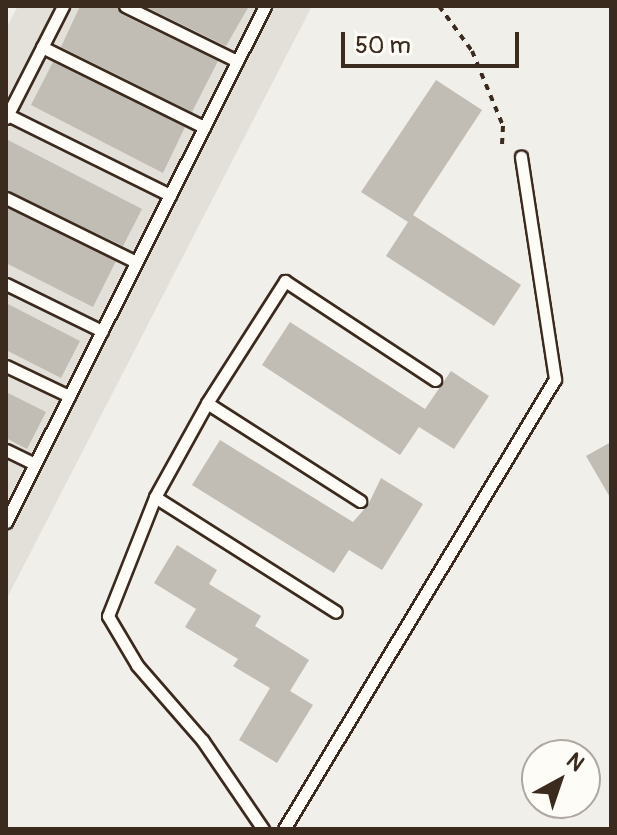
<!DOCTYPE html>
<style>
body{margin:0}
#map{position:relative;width:617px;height:835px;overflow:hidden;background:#f1efea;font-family:Pangolin,sans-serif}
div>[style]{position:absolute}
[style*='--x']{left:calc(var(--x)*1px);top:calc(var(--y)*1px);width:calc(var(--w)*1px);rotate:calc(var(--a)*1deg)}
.built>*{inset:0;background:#e3e0da}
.building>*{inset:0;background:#c1bcb4}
.path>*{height:4px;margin-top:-2px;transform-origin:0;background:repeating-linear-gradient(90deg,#3b2a1e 0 6px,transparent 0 12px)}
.roads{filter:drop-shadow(2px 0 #3b2a1e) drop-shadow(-2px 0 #3b2a1e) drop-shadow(0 2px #3b2a1e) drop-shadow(0 -2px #3b2a1e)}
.service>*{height:11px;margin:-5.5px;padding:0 5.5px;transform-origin:5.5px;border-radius:5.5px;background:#fdfcf7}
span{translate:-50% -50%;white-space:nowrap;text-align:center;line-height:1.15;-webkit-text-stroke:8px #fdfcf7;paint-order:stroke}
.frame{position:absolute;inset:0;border:8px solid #3b2a1e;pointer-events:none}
.north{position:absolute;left:521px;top:739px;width:80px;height:80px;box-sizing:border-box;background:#fdfcf7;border:2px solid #afa8a0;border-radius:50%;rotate:40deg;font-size:22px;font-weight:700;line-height:32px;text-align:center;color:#3b2a1e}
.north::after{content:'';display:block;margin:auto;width:28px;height:36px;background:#3b2a1e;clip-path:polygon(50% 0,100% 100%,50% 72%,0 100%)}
.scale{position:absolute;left:341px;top:32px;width:178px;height:36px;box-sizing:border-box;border:4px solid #3b2a1e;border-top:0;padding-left:10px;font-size:24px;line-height:28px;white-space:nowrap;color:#3b2a1e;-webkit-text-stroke:6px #fdfcf7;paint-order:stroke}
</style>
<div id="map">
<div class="built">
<div style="clip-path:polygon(18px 6px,312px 6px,6px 600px,6px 29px)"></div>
</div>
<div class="building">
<div style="clip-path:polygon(80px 6px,117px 6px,121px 14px,218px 61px,192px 112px,61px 47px)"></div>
<div style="clip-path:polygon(144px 6px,249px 6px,226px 46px)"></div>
<div style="clip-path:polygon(53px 62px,185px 127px,163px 173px,31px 105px)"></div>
<div style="clip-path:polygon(436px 80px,482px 110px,413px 215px,521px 285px,494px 326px,386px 256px,408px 222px,361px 192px)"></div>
<div style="clip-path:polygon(6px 139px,142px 209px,123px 246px,6px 190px)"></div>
<div style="clip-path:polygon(6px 207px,116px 261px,93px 307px,6px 263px)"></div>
<div style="clip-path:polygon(6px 303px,80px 341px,61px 378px,6px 350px)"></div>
<div style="clip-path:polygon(290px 322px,425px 409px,451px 371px,489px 396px,454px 449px,419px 427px,400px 455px,262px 365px)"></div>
<div style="clip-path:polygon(6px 392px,46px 412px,27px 449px,6px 438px)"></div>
<div style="clip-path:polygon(220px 440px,353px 522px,368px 505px,381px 478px,423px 504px,382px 570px,349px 550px,334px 573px,192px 485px)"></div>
<div style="clip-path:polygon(611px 442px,611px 499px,586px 456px)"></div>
<div style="clip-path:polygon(177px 545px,217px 570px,209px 584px,261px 616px,255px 626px,309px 660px,290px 691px,313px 705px,277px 763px,239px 740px,270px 688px,233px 666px,238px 659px,185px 627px,196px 609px,154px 583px)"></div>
</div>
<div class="path">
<div style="--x:439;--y:6;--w:56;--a:53.7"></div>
<div style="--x:472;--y:51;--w:81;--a:67.5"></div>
<div style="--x:503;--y:126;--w:22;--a:93"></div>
</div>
<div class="roads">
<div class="service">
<div style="--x:125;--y:6;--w:125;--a:26.2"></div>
<div style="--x:42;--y:47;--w:181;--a:26.3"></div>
<div style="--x:8;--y:115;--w:181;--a:26.3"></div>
<div style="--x:6;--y:118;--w:126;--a:-63"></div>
<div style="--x:6;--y:198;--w:145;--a:26.2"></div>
<div style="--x:6;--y:284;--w:107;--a:26.1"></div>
<div style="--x:6;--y:366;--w:70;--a:25.5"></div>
<div style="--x:207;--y:403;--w:182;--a:32.6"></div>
<div style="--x:6;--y:450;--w:32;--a:26"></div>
<div style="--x:155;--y:497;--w:214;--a:32.4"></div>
<div style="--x:6;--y:522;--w:577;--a:-63.35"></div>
<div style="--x:263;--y:829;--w:107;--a:-124.3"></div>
<div style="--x:203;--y:741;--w:101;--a:-131"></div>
<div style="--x:137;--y:665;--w:57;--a:-120.6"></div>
<div style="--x:108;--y:616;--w:128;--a:-68.4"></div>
<div style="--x:155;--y:497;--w:107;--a:-61"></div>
<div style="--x:207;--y:403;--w:145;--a:-57.4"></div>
<div style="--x:285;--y:281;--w:180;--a:33.4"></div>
<div style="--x:284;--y:829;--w:525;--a:-58.94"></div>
<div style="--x:555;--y:379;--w:225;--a:-98.7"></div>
</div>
</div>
<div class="frame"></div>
<div class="north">N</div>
<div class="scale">50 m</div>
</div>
